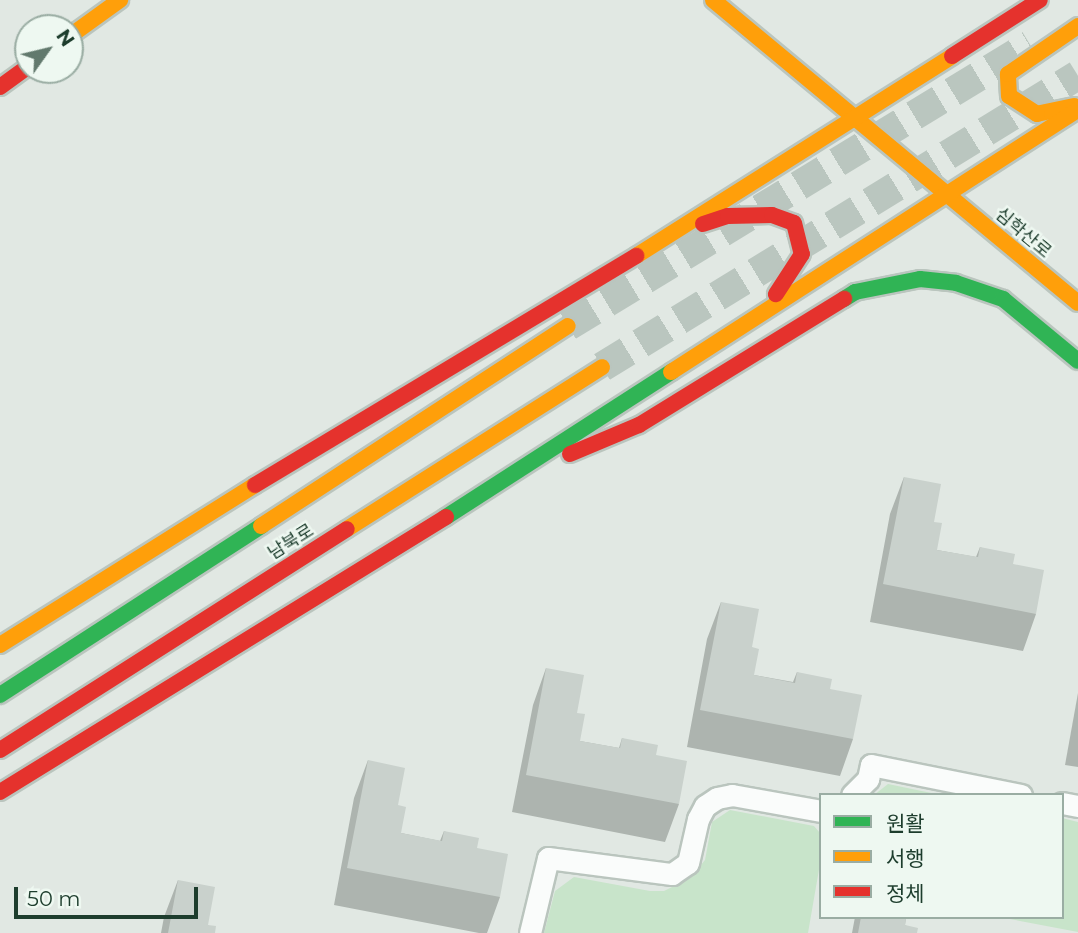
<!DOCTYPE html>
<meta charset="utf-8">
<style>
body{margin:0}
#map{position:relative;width:1078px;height:933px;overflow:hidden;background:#e1e8e3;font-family:Montserrat,"Noto Sans KR",sans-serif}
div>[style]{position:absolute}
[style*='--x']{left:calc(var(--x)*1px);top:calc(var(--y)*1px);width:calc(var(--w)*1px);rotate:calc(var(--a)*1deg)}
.green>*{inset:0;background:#c8e4ca}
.secondary-tunnel>*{height:30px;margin-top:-15px;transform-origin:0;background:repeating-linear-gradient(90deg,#bac6bf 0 30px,transparent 0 45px)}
.roads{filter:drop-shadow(2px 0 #bac5be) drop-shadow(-2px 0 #bac5be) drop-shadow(0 2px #bac5be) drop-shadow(0 -2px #bac5be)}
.street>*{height:21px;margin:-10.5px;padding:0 10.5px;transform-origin:10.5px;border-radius:10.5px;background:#fafcfb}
.fast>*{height:16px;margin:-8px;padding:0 8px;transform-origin:8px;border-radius:8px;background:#30b455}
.slow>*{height:16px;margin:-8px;padding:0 8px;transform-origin:8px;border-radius:8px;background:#ff9f0a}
.jam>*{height:16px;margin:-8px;padding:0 8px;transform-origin:8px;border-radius:8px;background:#e5322d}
.wall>*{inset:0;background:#adb4af}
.building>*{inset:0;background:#c9d1cc}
span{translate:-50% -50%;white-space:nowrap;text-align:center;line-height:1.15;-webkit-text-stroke:5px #eef8f1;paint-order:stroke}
.street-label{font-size:18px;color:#1d3d2d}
.legend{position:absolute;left:819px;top:793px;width:245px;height:126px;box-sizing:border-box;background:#eef8f1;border:2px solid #9aada3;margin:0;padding:9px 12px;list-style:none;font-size:21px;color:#1d3d2d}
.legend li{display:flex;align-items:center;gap:14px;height:35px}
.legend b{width:35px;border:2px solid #9aada3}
.north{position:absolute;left:14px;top:14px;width:70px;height:70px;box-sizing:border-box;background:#eef8f1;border:2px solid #9aada3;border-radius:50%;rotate:56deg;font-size:19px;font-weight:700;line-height:28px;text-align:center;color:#1d3d2d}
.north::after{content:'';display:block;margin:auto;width:24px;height:32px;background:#62796d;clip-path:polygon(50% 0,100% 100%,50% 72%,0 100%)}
.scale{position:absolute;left:14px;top:887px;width:184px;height:32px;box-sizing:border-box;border:4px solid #1d3d2d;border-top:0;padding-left:9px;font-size:21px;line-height:24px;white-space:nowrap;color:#1d3d2d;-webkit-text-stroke:5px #eef8f1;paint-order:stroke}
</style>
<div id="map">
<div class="green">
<div style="clip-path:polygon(888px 784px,941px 795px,874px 795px)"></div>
<div style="clip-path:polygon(730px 810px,814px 826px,820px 833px,821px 858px,808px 933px,544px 933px,555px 891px,574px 877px,650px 891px,664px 891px,690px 878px,705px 860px,712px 822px)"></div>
<div style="clip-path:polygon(1062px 818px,1078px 822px,1078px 932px,999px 917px,1062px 917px)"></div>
</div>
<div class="secondary-tunnel">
<div style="--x:568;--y:326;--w:541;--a:-31.31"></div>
<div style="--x:602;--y:367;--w:558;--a:-31.53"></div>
</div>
<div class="roads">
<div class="street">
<div style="--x:852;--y:795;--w:23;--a:-45"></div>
<div style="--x:868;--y:779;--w:14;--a:-78"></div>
<div style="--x:871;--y:765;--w:153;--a:11.3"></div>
<div style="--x:1062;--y:803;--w:16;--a:11"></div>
<div style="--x:530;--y:933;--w:77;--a:-76.5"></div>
<div style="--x:548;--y:858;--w:125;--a:7.4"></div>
<div style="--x:672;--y:874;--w:19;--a:-35"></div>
<div style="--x:688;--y:863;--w:45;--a:-77.2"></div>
<div style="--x:698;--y:819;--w:15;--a:-62"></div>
<div style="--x:705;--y:806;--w:14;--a:-34"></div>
<div style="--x:717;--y:798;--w:15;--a:-11"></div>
<div style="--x:732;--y:795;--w:90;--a:10.2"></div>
</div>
<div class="fast">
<div style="--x:844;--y:299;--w:13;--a:-32"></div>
<div style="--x:855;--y:292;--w:66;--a:-11.3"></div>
<div style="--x:920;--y:279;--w:36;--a:6"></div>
<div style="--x:956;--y:283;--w:50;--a:18.8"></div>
<div style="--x:1003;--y:299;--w:97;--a:39.6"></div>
<div style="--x:446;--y:517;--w:268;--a:-32.8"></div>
<div style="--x:0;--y:695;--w:311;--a:-32.9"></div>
</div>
<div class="slow">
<div style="--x:713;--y:0;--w:474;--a:39.7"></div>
<div style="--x:70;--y:36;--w:62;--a:-35.8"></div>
<div style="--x:1074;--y:106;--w:38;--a:168"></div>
<div style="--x:1037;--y:114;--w:33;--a:-147"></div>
<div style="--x:1009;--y:96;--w:22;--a:-93"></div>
<div style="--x:1008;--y:74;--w:85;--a:-34.4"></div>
<div style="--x:636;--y:256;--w:374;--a:-32.3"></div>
<div style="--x:671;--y:372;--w:484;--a:-32.8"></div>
<div style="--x:261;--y:526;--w:366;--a:-33.1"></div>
<div style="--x:347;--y:529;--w:302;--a:-32.4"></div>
<div style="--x:0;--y:645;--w:301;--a:-32.1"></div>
</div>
<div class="jam">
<div style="--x:952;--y:56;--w:104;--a:-32.5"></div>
<div style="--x:0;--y:87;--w:34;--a:-36"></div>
<div style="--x:703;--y:224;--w:26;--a:-18"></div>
<div style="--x:728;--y:216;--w:44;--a:-1.3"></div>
<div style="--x:772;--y:215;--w:23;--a:20"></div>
<div style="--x:794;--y:223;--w:32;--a:76"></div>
<div style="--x:802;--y:254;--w:48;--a:123"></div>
<div style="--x:570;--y:454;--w:75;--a:-22.8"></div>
<div style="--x:639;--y:425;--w:241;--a:-31.6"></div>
<div style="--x:255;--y:485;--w:445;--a:-31"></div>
<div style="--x:0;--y:750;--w:411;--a:-32.5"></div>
<div style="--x:0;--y:792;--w:524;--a:-31.66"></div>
</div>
</div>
<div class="wall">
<div style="clip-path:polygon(904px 477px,937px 550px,976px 557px,980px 547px,1013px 564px,1036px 614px,1023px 651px,870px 622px,890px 514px)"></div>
<div style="clip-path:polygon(721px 602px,752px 647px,754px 675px,793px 682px,797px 672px,830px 689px,853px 739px,840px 776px,687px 747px,707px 639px)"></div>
<div style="clip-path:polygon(546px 668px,580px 741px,619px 748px,622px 738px,656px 755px,679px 804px,665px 842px,512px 812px,533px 705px)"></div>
<div style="clip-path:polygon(1078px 693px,1078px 767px,1065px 765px)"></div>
<div style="clip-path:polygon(368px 760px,398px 805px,401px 833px,440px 841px,444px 831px,477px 848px,500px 897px,487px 933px,479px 933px,334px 905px,354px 798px)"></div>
<div style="clip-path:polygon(178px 880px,208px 925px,215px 933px,161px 933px,164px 917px)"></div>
<div style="clip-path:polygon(855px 917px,906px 917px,905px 925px,917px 933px,852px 933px)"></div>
</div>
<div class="building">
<div style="clip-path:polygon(904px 477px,941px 484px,934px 522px,942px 523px,937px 550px,978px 557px,980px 547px,1015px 554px,1013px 564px,1044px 570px,1036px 614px,883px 584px)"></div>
<div style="clip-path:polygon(721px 602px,759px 609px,752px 647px,759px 649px,754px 675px,795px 683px,797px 672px,832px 679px,830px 689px,862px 695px,853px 739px,700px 710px)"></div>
<div style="clip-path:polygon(546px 668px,584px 675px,577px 713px,585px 714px,580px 741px,620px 748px,622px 738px,658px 745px,656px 755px,687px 761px,679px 804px,526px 775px)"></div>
<div style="clip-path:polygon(368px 760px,405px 768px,398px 805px,406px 807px,401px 833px,442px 841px,444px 831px,479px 838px,477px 848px,508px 854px,500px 897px,347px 868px)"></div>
<div style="clip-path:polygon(178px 880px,215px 887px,208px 925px,216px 926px,215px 933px,168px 933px)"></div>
<div style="clip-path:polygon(861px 917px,906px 917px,905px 925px,918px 928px,917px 933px,858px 933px)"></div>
</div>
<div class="street-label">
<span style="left:1023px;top:233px;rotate:40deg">심학산로</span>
<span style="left:291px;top:542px;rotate:-32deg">남북로</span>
</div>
<ul class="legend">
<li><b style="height:9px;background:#30b455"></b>원활</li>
<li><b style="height:9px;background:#ff9f0a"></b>서행</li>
<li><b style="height:9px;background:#e5322d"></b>정체</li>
</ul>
<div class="north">N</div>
<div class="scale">50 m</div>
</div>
